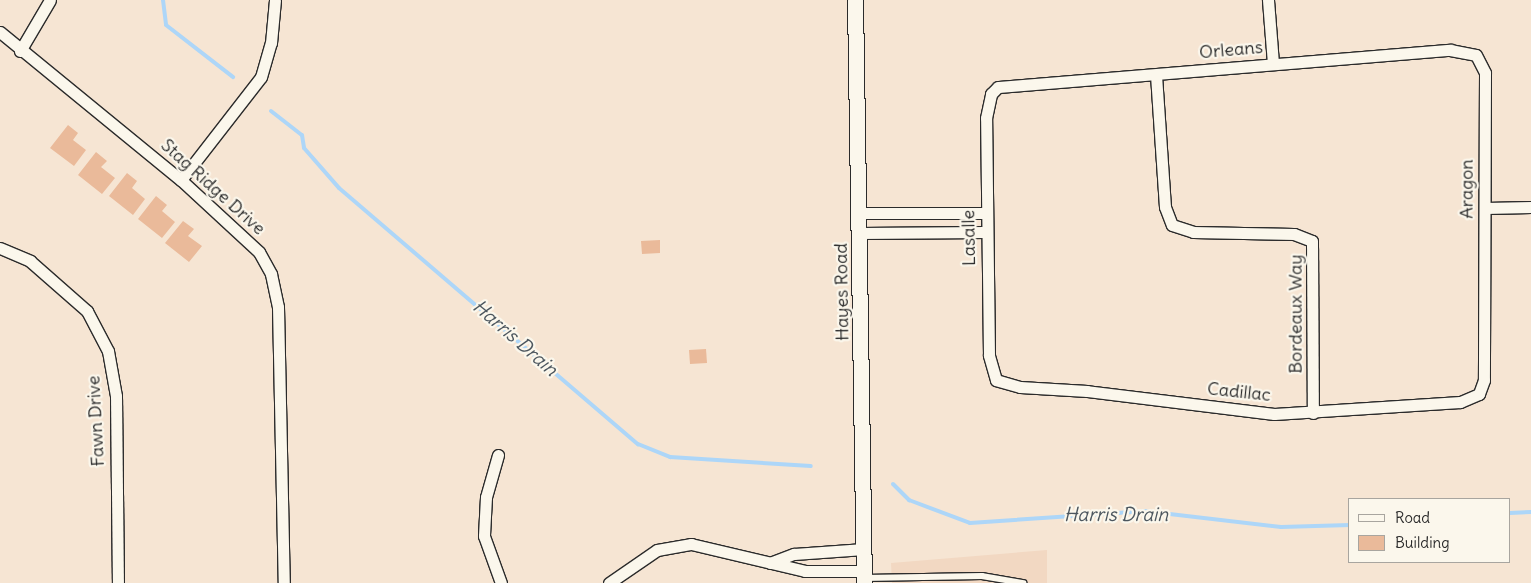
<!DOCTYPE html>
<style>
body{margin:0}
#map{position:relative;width:1531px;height:583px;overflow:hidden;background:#f6e5d3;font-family:Delius,sans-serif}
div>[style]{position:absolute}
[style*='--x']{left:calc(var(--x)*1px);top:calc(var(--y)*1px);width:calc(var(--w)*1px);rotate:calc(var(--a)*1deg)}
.built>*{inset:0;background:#f2d8c2}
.stream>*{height:4px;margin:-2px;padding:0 2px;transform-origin:2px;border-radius:2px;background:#add6f8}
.building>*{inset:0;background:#eaba9a}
.roads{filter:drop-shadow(1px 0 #2b2b2b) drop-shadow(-1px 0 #2b2b2b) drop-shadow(0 1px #2b2b2b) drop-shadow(0 -1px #2b2b2b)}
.service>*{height:5.5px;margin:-2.75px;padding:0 2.75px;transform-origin:2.75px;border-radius:2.75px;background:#fbf7ec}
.minor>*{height:11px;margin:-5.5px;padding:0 5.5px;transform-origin:5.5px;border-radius:5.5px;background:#fbf7ec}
.tertiary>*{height:15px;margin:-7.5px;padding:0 7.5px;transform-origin:7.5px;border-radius:7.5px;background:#fbf7ec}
span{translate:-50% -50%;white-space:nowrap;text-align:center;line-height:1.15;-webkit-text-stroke:4.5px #fbf7ec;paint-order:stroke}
.street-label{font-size:18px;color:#2b2b2b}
.water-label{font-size:19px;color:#4c565e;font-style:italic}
.legend{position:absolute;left:1348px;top:498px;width:162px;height:65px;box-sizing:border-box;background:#fbf7ec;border:1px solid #a8a59f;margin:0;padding:6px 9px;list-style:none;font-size:15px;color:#2b2b2b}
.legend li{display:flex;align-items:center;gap:10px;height:25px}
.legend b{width:25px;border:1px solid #a8a59f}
</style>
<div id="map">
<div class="built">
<div style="clip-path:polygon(1047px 550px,1047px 583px,892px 583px,891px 563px)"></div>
</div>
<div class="stream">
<div style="--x:163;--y:0;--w:25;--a:83"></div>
<div style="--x:166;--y:25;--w:85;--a:37.8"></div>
<div style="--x:271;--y:111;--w:39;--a:38"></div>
<div style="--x:302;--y:135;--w:13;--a:81"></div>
<div style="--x:304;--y:148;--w:53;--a:48.8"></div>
<div style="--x:339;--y:188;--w:394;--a:40.6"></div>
<div style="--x:638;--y:444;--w:35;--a:22"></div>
<div style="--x:670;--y:457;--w:141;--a:3.7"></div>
<div style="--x:893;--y:484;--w:23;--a:45"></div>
<div style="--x:909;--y:500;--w:65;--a:20.7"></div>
<div style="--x:970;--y:523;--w:174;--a:-3.9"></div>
<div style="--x:1144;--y:511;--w:138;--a:6.7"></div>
<div style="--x:1281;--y:527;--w:69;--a:-1.7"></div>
<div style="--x:1510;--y:513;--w:21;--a:-3"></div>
</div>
<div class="building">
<div style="clip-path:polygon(68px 125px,78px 133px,73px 140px,86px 150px,74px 166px,50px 148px)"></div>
<div style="clip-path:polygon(96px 152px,107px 161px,101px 167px,115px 178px,102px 194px,78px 175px)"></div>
<div style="clip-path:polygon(127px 173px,137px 181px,132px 188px,145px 199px,133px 215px,109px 196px)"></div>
<div style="clip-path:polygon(156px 196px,167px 205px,162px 211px,175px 222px,162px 238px,138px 219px)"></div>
<div style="clip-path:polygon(183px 221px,194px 229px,188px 236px,202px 246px,189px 262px,165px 243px)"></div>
<div style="clip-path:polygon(660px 240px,660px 253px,642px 254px,641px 241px)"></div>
<div style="clip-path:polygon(706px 349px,707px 363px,690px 364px,689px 350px)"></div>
</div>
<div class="roads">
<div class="service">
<div style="--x:864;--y:578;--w:118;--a:-1"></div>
<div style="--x:982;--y:576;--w:42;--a:9.7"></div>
</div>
<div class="minor">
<div style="--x:1268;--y:0;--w:64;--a:85.5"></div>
<div style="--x:0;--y:32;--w:234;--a:39.3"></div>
<div style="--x:181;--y:180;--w:106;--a:42.7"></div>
<div style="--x:259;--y:252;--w:25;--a:61"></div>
<div style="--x:271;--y:274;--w:34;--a:78"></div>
<div style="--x:278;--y:307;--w:276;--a:88.8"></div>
<div style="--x:1450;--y:50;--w:26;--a:11"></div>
<div style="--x:1476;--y:55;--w:20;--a:63"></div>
<div style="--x:1485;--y:73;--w:307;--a:90.2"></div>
<div style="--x:1484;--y:380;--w:15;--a:110"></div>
<div style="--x:1479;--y:394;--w:21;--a:157"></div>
<div style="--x:1460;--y:402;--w:186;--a:176.3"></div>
<div style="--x:1274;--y:414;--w:188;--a:-173"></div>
<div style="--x:1087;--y:391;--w:67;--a:-176.6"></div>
<div style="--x:1020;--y:387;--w:25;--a:-164"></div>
<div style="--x:996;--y:380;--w:26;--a:-106"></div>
<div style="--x:989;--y:355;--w:237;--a:-90.7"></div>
<div style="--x:986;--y:118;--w:25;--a:-78"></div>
<div style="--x:991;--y:94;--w:10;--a:-45"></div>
<div style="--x:998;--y:87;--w:454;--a:-4.7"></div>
<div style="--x:20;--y:51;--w:59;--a:-59.5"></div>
<div style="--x:1156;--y:75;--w:132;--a:86.1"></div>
<div style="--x:1165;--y:207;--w:19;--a:69"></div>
<div style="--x:1172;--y:225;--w:22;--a:18"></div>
<div style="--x:1193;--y:232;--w:101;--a:1.1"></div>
<div style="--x:1294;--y:234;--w:19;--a:21"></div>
<div style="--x:1312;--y:241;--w:172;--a:89.7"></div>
<div style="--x:181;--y:180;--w:130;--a:-52.2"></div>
<div style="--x:261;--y:77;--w:35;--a:-74"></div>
<div style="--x:271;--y:43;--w:43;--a:-84.7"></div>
<div style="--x:1485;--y:208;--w:46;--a:-1.2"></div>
<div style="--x:859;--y:213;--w:127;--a:0"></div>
<div style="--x:860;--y:233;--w:125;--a:-0.5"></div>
<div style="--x:0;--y:248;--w:33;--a:23"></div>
<div style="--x:30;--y:261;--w:76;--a:41.3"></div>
<div style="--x:87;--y:311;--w:45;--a:62.3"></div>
<div style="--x:108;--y:351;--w:46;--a:79.9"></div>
<div style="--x:116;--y:396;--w:187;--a:89.4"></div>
<div style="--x:498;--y:455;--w:44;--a:105.9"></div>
<div style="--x:486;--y:497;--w:39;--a:93"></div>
<div style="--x:484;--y:536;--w:50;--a:70.1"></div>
<div style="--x:770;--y:563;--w:26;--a:-21"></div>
<div style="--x:794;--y:554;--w:70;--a:-4.1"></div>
<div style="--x:609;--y:583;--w:58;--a:-34.5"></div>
<div style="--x:657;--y:550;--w:35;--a:-10"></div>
<div style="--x:691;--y:544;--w:117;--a:13.3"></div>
<div style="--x:805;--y:571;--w:59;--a:0"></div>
</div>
<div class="tertiary">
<div style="--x:855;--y:0;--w:583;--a:89.12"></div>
</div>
</div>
<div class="street-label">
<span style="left:1231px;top:50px;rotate:-5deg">Orleans</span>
<span style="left:213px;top:187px;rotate:42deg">Stag Ridge Drive</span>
<span style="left:1467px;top:189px;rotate:-90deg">Aragon</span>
<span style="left:969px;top:238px;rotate:-91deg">Lasalle</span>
<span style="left:842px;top:292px;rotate:-91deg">Hayes Road</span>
<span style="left:1296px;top:314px;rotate:-90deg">Bordeaux Way</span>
<span style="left:1239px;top:392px;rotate:6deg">Cadillac</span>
<span style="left:96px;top:421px;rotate:-93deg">Fawn Drive</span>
</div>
<div class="water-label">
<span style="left:515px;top:338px;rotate:41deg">Harris Drain</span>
<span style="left:1116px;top:515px">Harris Drain</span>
</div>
<ul class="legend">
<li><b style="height:6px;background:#fbf7ec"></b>Road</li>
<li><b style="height:14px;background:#eaba9a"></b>Building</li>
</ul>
</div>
